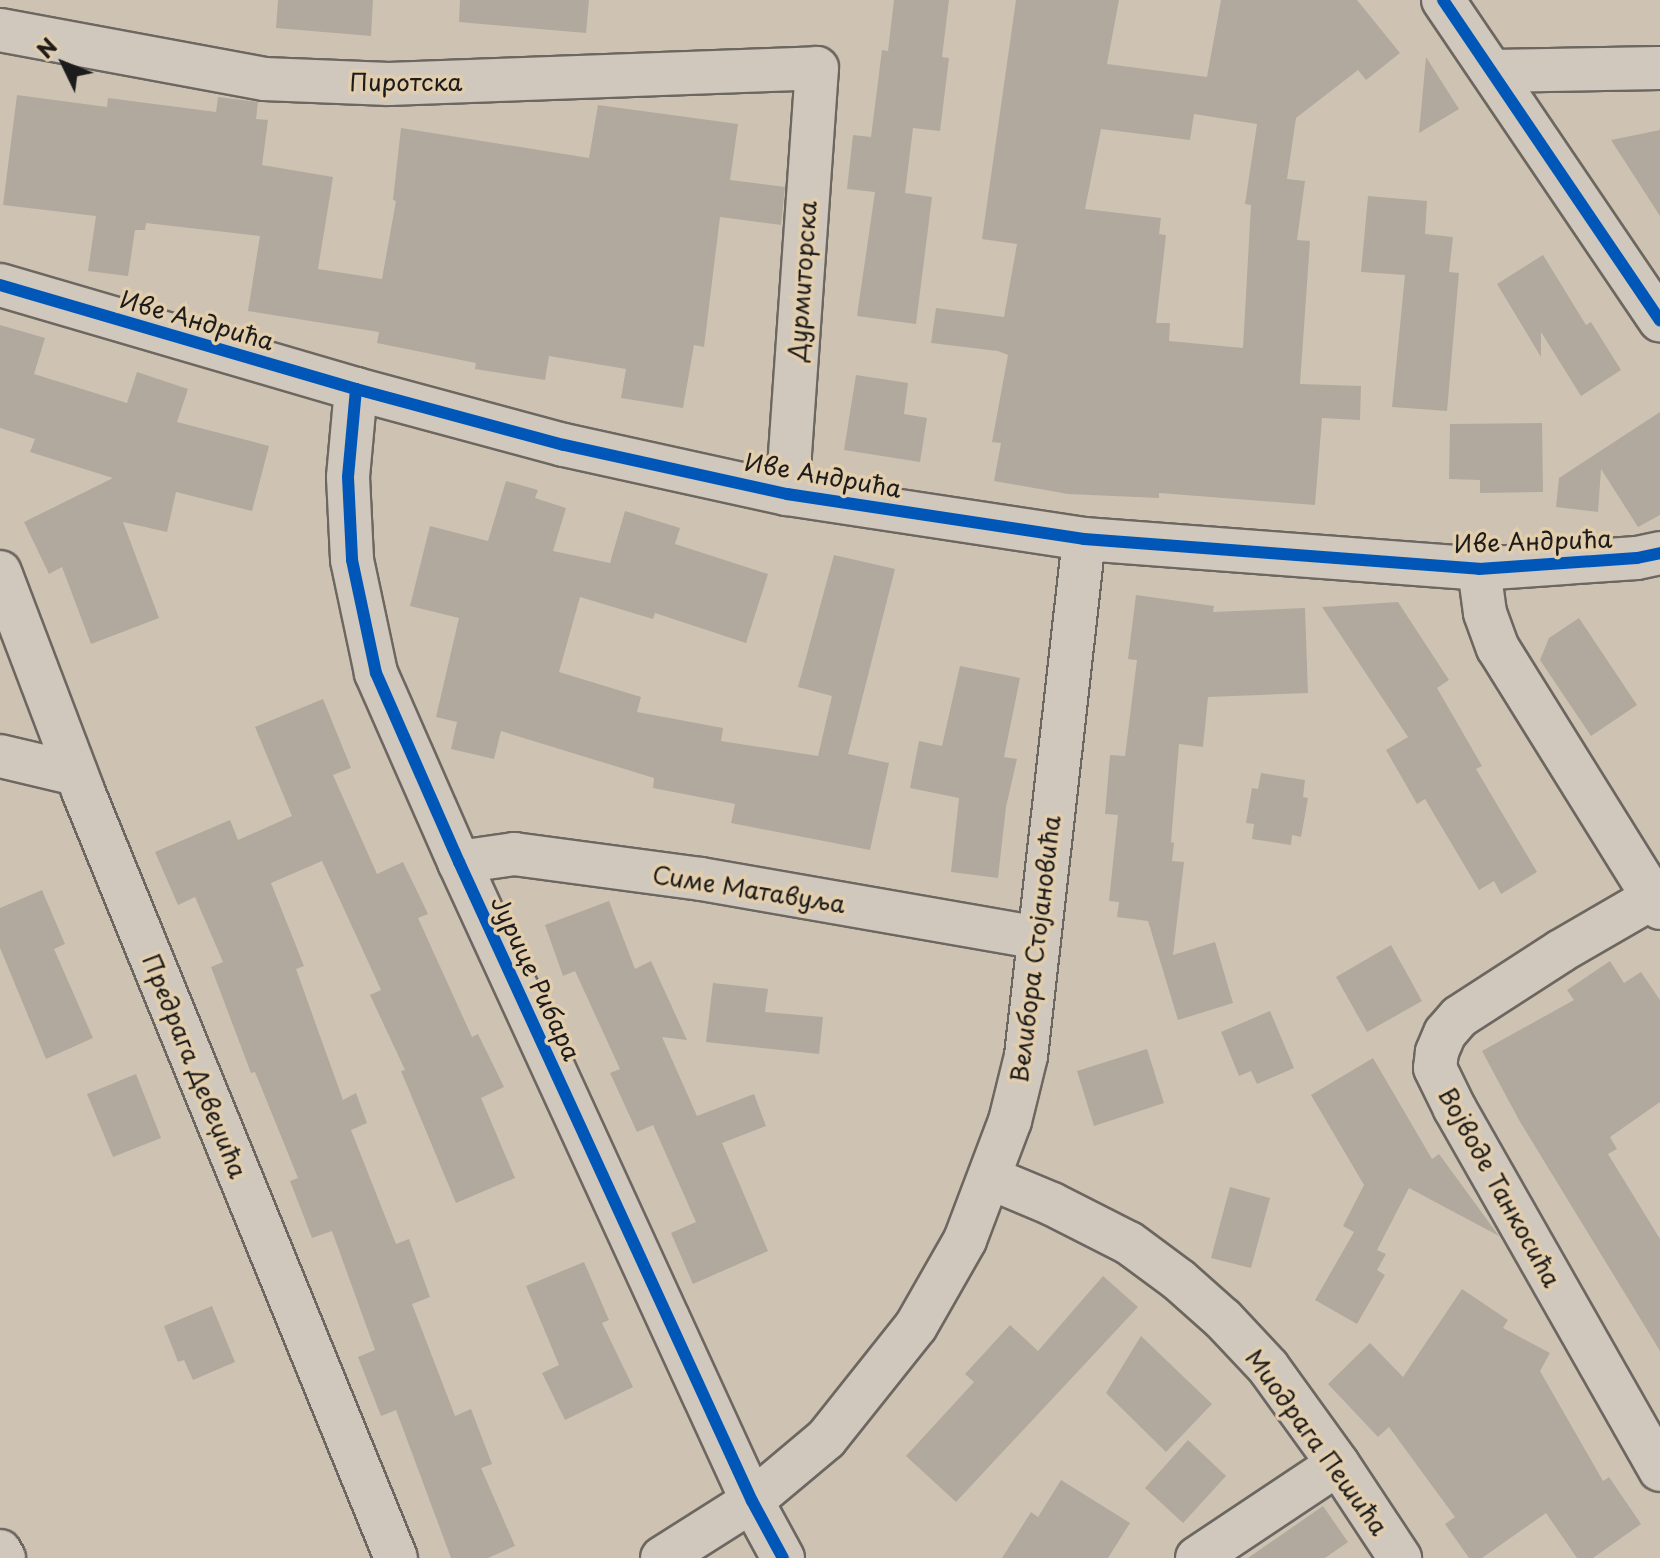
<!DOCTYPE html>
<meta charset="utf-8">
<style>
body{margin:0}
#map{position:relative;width:1660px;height:1558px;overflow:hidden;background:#cec3b2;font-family:"Playpen Sans",sans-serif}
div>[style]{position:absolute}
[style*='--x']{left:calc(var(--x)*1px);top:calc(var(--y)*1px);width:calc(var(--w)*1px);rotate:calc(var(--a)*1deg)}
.building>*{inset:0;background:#b1a99d}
.roads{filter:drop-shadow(2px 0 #6c6760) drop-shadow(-2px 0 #6c6760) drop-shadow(0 2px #6c6760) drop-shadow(0 -2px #6c6760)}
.minor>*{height:42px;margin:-21px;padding:0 21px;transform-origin:21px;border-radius:21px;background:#d0c8bc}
.cycleway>*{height:12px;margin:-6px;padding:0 6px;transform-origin:6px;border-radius:6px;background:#0057b8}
span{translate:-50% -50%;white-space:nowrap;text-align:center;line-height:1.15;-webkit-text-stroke:7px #e2cdac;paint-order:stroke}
.street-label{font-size:24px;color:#1c1c1c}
.north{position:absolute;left:24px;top:24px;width:80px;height:80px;-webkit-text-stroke:6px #e2cdac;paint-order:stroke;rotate:313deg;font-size:22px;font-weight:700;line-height:32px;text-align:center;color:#1c1c1c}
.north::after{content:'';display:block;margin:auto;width:28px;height:36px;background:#1c1c1c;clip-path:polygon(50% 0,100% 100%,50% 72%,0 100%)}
</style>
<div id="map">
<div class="building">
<div style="clip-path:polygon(278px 0,373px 0,371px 36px,276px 28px)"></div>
<div style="clip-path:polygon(460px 0,589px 0,586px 33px,459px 22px)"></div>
<div style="clip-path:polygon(894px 0,949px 0,942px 57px,949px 58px,940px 131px,913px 128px,905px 193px,932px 197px,916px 324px,857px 316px,875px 192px,847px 189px,853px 135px,871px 137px,882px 50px,888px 51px)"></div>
<div style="clip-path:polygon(evenodd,1016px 0,1119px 0,1107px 64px,1207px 77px,1221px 0,1357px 0,1400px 53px,1366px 80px,1358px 70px,1296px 118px,1287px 179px,1305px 181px,1297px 240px,1310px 241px,1300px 384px,1361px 386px,1360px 420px,1322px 418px,1315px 505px,1159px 493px,1159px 498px,1068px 494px,994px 481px,1001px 443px,992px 442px,1008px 355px,998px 351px,931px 343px,936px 308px,1004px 317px,1017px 244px,982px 239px,1016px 0,1194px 114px,1257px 124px,1245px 204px,1251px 205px,1243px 348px,1169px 341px,1170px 323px,1156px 323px,1166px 235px,1159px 234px,1161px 218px,1085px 209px,1101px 129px,1190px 140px,1194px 114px)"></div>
<div style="clip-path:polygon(1426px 57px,1459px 109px,1419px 133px)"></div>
<div style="clip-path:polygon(17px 95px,107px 107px,108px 98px,216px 112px,218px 97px,258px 102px,256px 119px,268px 120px,262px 165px,333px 177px,318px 269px,382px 279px,396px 201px,393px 200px,401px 128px,589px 158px,598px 105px,738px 124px,730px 180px,785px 187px,781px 225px,720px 217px,704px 347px,694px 345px,683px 408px,621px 398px,626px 369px,549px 356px,545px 380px,475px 369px,476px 363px,377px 343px,379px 332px,248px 311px,260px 236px,146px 223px,145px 230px,135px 230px,128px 276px,88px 271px,96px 216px,3px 205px)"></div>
<div style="clip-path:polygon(1660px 130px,1660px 216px,1611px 140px)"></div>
<div style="clip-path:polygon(1368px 196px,1427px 201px,1425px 234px,1453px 237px,1449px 272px,1459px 273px,1447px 411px,1392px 407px,1405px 275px,1361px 272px)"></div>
<div style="clip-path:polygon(1543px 255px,1586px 325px,1591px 322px,1621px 370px,1581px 396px,1541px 332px,1541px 357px,1497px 284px)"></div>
<div style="clip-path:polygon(0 325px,45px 338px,34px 374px,127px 403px,137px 372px,188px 389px,177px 422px,269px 446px,252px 511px,176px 492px,167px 532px,123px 522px,159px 618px,91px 644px,62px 567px,49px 574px,24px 522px,113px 478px,30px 452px,35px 439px,0 428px)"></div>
<div style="clip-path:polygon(856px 375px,908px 383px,904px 414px,927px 418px,920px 462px,844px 450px)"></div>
<div style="clip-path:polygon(1660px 412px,1660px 515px,1638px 527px,1601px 469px,1598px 512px,1556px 507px,1559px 478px)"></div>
<div style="clip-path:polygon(1542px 423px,1543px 492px,1480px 493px,1480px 480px,1449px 479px,1450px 424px)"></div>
<div style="clip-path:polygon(506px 481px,538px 490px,535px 498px,566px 508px,553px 551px,610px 563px,625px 511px,680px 528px,675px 544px,768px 574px,746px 643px,655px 613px,653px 619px,580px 597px,559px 672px,641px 697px,637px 712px,723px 728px,721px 741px,818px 756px,832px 696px,798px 687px,834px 555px,895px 569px,848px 754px,889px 763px,870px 850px,731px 823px,735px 804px,653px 788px,654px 778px,501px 731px,494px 759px,451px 749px,457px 722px,436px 717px,459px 618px,410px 606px,430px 526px,488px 541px)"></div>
<div style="clip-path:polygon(1136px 595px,1214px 606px,1213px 612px,1305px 608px,1308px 693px,1208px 697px,1203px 747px,1179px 744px,1171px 842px,1174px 843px,1172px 861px,1184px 862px,1173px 955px,1215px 942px,1233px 1003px,1178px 1020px,1148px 921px,1117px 917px,1119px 902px,1109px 901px,1118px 815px,1105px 814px,1110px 755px,1125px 756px,1137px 660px,1128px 659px)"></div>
<div style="clip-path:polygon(1398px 602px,1449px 680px,1437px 688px,1482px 766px,1476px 769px,1537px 872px,1501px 894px,1494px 881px,1479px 890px,1425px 799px,1417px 804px,1386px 750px,1408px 737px,1322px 607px)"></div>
<div style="clip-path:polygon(1579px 618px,1637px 705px,1591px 736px,1540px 660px,1549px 638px)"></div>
<div style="clip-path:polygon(960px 666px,1020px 678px,1004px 757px,1017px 759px,1006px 807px,998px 878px,951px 872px,959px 798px,910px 788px,919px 741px,942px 746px)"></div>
<div style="clip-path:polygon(323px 699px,351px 768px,333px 775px,377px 874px,403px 862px,428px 914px,418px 918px,472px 1037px,478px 1034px,504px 1087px,481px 1098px,515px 1178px,456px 1203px,401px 1071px,405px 1070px,370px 995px,381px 990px,322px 861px,271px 883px,304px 966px,296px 969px,343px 1100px,356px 1093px,367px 1123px,351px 1130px,396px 1244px,409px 1239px,430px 1297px,412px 1304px,455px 1416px,471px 1409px,492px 1464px,481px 1468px,515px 1546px,488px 1558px,451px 1558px,396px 1410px,381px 1416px,358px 1357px,375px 1350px,332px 1231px,312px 1238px,290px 1181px,298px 1178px,255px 1072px,251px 1073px,211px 967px,223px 962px,195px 897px,178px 905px,155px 852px,230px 820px,238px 840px,292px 816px,255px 727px)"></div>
<div style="clip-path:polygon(1261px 773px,1305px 780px,1303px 797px,1308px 798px,1301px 837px,1292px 835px,1291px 845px,1252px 839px,1254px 824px,1246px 823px,1252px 788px,1258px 789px)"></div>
<div style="clip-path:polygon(42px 890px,65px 944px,54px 949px,93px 1038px,46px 1059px,0 948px,0 908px)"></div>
<div style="clip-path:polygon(609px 901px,635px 969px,651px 961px,687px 1040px,662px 1037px,697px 1116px,754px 1094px,766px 1126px,722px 1143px,768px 1251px,693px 1284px,671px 1233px,696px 1222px,653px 1125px,637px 1132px,610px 1073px,620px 1069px,575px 971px,563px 976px,545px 925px)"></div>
<div style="clip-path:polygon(1391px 945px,1422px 1001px,1367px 1032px,1336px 977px)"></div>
<div style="clip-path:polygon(1610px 961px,1624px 983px,1641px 972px,1660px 1000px,1660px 1102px,1610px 1137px,1617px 1149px,1608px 1154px,1660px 1239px,1660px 1351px,1519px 1120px,1482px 1051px,1574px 1000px,1567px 990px)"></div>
<div style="clip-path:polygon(713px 983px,768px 989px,765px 1012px,823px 1017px,819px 1054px,706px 1042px)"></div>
<div style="clip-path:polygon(1270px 1011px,1294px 1068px,1257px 1084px,1251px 1071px,1239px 1076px,1221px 1032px)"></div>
<div style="clip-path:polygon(1147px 1049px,1164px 1103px,1094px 1126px,1077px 1071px)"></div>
<div style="clip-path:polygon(1373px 1058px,1432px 1159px,1439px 1154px,1499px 1236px,1409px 1188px,1377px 1250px,1386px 1254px,1377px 1270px,1385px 1275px,1357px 1324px,1315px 1300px,1354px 1232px,1343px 1226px,1364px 1185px,1311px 1095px)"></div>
<div style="clip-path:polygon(136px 1074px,161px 1138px,113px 1157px,87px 1094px)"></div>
<div style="clip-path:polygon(1230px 1187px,1270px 1198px,1251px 1268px,1211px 1258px)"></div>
<div style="clip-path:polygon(584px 1262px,609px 1320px,602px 1323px,633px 1387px,565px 1420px,542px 1373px,559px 1365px,526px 1286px)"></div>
<div style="clip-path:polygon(1103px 1276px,1138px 1307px,956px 1502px,906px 1456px,974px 1382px,965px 1374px,1010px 1325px,1038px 1351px)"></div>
<div style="clip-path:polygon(1462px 1289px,1508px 1320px,1503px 1328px,1550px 1353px,1540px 1371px,1603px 1481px,1609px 1477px,1641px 1524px,1593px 1558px,1577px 1558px,1546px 1513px,1482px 1558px,1469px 1558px,1445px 1524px,1455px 1517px,1389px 1427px,1378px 1437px,1328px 1384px,1370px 1343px,1403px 1377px)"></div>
<div style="clip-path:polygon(212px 1306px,235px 1362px,193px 1380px,184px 1360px,178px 1362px,164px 1326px)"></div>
<div style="clip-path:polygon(1141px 1336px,1212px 1404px,1166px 1452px,1106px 1393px)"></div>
<div style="clip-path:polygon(1188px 1440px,1226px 1476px,1183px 1523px,1145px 1488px)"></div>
<div style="clip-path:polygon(1061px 1480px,1130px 1523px,1108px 1558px,1002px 1558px,1031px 1512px,1038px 1517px)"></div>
<div style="clip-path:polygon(1323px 1506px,1348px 1542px,1325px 1558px,1248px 1558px)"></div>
</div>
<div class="roads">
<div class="minor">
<div style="--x:1443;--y:0;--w:387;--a:55.9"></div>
<div style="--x:0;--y:30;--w:269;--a:10.5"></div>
<div style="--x:264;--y:79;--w:125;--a:2.3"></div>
<div style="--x:389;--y:84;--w:428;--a:-2.1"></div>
<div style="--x:817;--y:68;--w:427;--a:94"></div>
<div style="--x:1493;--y:71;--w:167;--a:-1"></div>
<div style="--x:0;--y:285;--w:371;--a:16.3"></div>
<div style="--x:356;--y:389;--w:215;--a:15.1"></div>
<div style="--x:564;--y:445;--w:228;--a:12.4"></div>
<div style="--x:787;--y:494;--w:300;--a:8.6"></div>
<div style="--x:1084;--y:539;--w:396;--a:4.3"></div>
<div style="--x:1479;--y:569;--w:158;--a:-4"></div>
<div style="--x:1637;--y:558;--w:24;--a:-12"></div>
<div style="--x:356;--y:389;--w:88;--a:95.2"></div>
<div style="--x:348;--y:477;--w:83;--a:87.2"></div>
<div style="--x:352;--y:560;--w:116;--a:78"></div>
<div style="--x:376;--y:673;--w:206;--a:66.3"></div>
<div style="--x:459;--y:862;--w:703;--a:65.37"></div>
<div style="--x:752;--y:1501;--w:65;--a:61.5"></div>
<div style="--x:1479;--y:569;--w:44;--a:82.2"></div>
<div style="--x:1485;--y:613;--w:37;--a:70"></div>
<div style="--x:1498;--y:648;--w:306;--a:58.1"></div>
<div style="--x:0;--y:572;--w:234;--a:69.2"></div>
<div style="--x:83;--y:791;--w:828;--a:67.8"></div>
<div style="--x:0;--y:756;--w:78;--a:13.3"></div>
<div style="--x:459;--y:862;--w:56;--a:-8.3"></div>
<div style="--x:514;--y:854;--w:189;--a:7.6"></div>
<div style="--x:701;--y:879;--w:342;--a:9.9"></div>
<div style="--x:1654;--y:897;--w:108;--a:149.9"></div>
<div style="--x:1561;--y:951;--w:121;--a:147.1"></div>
<div style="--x:1459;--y:1017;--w:21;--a:131"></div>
<div style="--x:1445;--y:1033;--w:21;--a:113"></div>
<div style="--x:1437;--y:1052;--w:16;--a:97"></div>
<div style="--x:1435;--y:1068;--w:46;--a:64"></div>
<div style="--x:1455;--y:1109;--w:415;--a:60.4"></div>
<div style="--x:990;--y:1178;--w:67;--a:22.8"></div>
<div style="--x:1052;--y:1204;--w:86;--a:26.9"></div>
<div style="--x:1129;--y:1243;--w:62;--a:36.5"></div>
<div style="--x:1179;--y:1280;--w:59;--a:41.6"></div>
<div style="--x:1223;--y:1319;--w:66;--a:46.8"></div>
<div style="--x:1268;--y:1367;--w:120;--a:54.2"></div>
<div style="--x:1338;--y:1464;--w:113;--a:56.6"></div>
<div style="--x:0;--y:1551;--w:8;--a:60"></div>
<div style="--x:662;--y:1558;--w:107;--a:-32.3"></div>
<div style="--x:752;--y:1501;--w:97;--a:-40"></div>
<div style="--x:826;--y:1439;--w:144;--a:-51.5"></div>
<div style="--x:916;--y:1326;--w:99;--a:-60.3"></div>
<div style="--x:965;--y:1240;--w:127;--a:-69.3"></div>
<div style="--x:1010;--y:1121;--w:67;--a:-76.2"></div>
<div style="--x:1026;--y:1056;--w:520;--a:-83.6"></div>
<div style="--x:1197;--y:1558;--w:169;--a:-33.7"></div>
</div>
</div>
<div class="cycleway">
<div style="--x:1443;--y:0;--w:387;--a:55.9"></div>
<div style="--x:0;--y:285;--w:371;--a:16.3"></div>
<div style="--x:356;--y:389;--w:215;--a:15.1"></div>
<div style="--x:564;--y:445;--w:228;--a:12.4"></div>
<div style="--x:787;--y:494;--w:300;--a:8.6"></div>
<div style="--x:1084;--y:539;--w:396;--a:4.3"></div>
<div style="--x:1479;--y:569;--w:158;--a:-4"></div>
<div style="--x:1637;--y:558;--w:24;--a:-12"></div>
<div style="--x:356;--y:389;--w:88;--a:95.2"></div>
<div style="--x:348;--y:477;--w:83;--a:87.2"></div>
<div style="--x:352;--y:560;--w:116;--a:78"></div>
<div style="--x:376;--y:673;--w:206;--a:66.3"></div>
<div style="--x:459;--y:862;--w:703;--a:65.37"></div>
<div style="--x:752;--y:1501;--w:65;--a:61.5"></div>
</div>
<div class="street-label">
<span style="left:406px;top:82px">Пиротска</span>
<span style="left:802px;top:281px;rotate:-86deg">Дурмиторска</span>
<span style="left:197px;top:320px;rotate:16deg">Иве Андрића</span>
<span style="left:823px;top:475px;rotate:10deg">Иве Андрића</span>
<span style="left:1533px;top:541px;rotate:-2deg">Иве Андрића</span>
<span style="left:749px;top:889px;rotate:9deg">Симе Матавуља</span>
<span style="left:1035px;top:949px;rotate:-83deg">Велибора Стојановића</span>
<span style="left:536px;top:978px;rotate:65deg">Јурице Рибара</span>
<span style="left:195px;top:1066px;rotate:68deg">Предрага Девеџића</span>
<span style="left:1500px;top:1187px;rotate:61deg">Војводе Танкосића</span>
<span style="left:1317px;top:1442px;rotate:54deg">Миодрага Пешића</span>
</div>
<div class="north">N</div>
</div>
